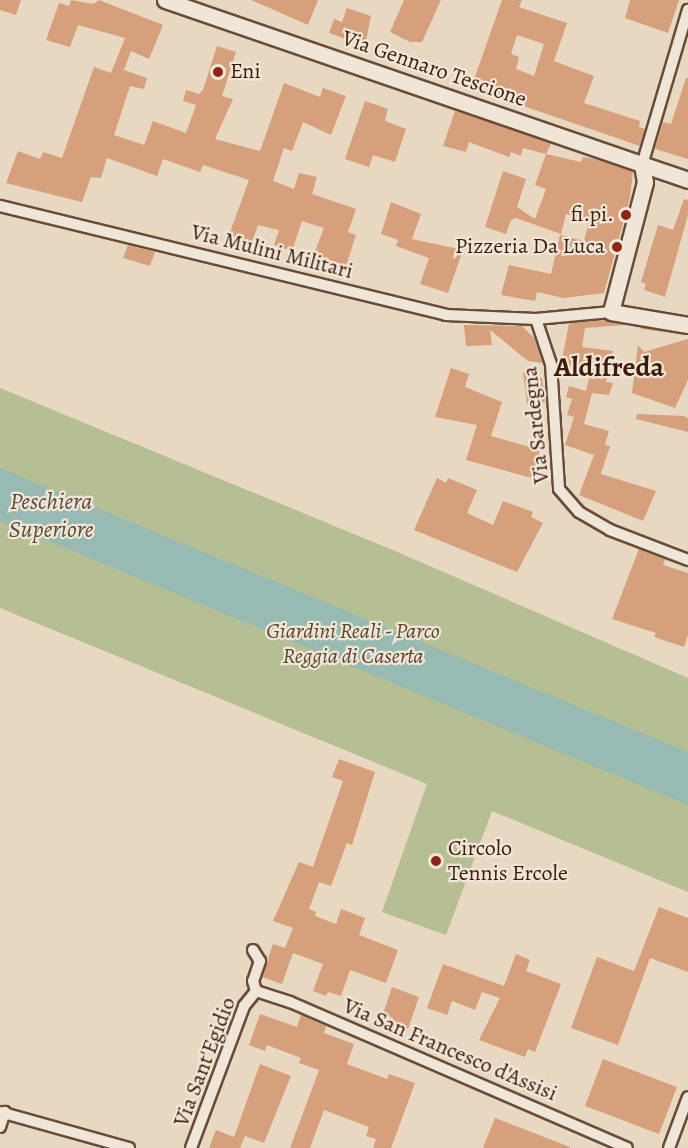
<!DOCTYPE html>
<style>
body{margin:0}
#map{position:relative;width:688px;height:1148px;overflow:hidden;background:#e8d8c1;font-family:Alegreya,serif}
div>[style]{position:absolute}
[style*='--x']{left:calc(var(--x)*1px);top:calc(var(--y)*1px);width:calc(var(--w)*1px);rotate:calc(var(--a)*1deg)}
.green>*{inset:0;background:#b5bf93}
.water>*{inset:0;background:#97bab2}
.building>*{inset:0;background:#d6a07c}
.roads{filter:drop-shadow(2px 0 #684c38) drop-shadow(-2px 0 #684c38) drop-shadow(0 2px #684c38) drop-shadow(0 -2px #684c38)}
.street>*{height:10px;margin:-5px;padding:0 5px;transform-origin:5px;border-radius:5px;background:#f0e6d7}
.secondary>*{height:15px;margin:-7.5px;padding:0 7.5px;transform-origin:7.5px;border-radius:7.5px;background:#f0e6d7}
.dots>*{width:16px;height:16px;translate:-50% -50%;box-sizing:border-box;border:3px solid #f0e6d7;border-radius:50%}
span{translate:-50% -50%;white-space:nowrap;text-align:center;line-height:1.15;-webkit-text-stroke:4.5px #f0e6d7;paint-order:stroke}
.street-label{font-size:22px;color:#3d1d0a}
.poi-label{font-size:22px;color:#3d1d0a}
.left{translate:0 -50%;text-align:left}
.right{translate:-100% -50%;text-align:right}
.park-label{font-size:22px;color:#5b462c;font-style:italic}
.water-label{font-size:24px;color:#584c3c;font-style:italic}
.district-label{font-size:28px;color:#3d1d0a;font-weight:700}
</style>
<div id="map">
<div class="green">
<div style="clip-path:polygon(0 388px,395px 551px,688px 678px,688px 892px,492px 811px,446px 935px,382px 912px,427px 784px,0 608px)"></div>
</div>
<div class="water">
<div style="clip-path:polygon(0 468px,688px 752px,688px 805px,0 521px)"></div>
</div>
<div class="building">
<div style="clip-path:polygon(0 0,21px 0,16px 15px,0 10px)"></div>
<div style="clip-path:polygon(71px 0,93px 4px,99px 0,163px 25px,149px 59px,131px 51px,124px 70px,147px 78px,144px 89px,130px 86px,114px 135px,144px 145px,153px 121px,186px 133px,196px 105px,183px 101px,186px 90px,199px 94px,203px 90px,217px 46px,236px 52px,222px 96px,233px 99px,215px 139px,260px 151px,284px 83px,320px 97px,323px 88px,346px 96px,331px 135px,303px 122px,292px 151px,284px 148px,273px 181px,294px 189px,299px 173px,317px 177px,312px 194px,356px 209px,348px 232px,356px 235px,346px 266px,314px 254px,324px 228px,302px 221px,292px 251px,274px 245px,279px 230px,258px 225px,252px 242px,229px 235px,249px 180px,203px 165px,200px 172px,163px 159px,157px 176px,107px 158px,101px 178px,91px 177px,82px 202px,6px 183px,18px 151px,40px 159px,43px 152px,62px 158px,94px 67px,111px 73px,125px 38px,78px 25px,70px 47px,46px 40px,59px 3px,69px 6px)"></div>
<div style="clip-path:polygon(251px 0,318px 0,308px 25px)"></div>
<div style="clip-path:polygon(404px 0,441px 0,422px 42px,410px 42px,390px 32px)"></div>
<div style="clip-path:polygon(evenodd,502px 0,522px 0,519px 7px,567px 23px,554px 61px,594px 76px,584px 103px,640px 121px,639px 127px,645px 129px,640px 146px,471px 88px,502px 0,517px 35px,544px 44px,534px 76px,516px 69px,519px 57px,511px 54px,517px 35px)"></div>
<div style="clip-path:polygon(630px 0,679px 0,668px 33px,625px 18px)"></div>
<div style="clip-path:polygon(347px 8px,371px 16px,365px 46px,329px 33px,334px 19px,342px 22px)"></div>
<div style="clip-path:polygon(686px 78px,688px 78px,688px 159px,655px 149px,663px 122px,671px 124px)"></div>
<div style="clip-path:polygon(365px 101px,388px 109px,385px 121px,406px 129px,395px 162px,373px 155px,369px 167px,345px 159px)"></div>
<div style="clip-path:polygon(455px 111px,486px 121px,551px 143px,546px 154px,523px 148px,521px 156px,511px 152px,509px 157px,469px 142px,466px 152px,443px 146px)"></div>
<div style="clip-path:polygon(546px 154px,581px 162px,583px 157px,599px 160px,633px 171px,630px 198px,604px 293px,564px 298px,537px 292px,535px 301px,501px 295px,509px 265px,551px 274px,560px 235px,584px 241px,589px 221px,566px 214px,561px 234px,516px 218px,511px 220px,506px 234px,485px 227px,503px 171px,526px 179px,517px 207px,535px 219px,546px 189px,535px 185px)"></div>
<div style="clip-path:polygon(684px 199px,688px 200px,688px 215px,665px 297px,644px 290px,646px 284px,641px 282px,658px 225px,673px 230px)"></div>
<div style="clip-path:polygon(391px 202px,421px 214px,412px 239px,463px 250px,448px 293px,420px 284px,429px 258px,396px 246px,398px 240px,381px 234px)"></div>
<div style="clip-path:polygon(128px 245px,155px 252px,150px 266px,123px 258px)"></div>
<div style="clip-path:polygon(606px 320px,627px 325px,585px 328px,582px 347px,613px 351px,606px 382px,613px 383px,609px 395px,592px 393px,584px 424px,609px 431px,605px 445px,610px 446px,601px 474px,656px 491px,643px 521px,579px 495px,594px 455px,565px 445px,574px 417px,567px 415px,572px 399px,566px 397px,569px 386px,586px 391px,591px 369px,561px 365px,569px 323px)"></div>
<div style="clip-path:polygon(464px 325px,522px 326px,534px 338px,543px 363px,528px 361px,490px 330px,492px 345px,466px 346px)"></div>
<div style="clip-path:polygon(641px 327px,686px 335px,641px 329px)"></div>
<div style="clip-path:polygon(688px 339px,688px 380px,675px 408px,632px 393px,638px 345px,644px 352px)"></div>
<div style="clip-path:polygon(451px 368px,469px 374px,465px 387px,502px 402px,491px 436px,540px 450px,532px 478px,466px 460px,477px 425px,435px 417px)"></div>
<div style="clip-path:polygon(523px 372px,542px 378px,545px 402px,527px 404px)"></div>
<div style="clip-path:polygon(637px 414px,684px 416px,688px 418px,688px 432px,636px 419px)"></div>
<div style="clip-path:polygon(437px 478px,446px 483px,448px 478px,477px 490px,467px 513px,493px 525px,503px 501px,533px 512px,531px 517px,543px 523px,517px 572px,414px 530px)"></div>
<div style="clip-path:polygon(639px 549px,665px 559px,663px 565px,688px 573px,688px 635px,684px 647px,654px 637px,656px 633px,612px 619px)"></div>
<div style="clip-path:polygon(339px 759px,375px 772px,352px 845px,347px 843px,331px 886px,319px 882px,309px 909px,316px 912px,315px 916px,336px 924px,341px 909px,365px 918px,359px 935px,398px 950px,386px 983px,350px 970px,341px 996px,328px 992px,326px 996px,313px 991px,323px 964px,293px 953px,282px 984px,262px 977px,273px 944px,285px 948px,293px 928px,273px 921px,299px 862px,313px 867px,343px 781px,332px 777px)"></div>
<div style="clip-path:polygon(659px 907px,688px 918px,688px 972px,650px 958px,618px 1045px,571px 1028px,597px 957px,634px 971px)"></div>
<div style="clip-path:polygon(516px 954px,530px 960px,526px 971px,561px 984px,535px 1052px,528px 1049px,525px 1057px,479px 1040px,500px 998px,482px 992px,475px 1010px,452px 1001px,447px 1015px,427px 1008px,443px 964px,504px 986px)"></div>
<div style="clip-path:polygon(392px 987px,419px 997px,408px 1029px,391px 1023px,393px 1018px,383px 1014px)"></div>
<div style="clip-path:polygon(260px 1014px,297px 1027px,301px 1015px,326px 1026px,324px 1033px,354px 1044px,347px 1064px,387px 1079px,389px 1074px,415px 1083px,391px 1148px,373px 1148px,376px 1139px,366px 1136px,369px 1127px,324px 1110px,310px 1148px,290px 1148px,319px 1070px,299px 1063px,301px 1058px,267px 1045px,265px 1051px,249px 1045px)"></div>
<div style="clip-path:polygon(603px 1059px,677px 1087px,659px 1134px,585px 1106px)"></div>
<div style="clip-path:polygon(260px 1064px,291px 1076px,264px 1143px,245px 1136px,240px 1148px,209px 1148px,216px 1130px,234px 1137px)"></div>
<div style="clip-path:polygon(495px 1118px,570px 1147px,570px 1148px,483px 1148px)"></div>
</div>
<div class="roads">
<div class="street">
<div style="--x:642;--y:165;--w:162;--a:-73.5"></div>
<div style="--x:0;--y:206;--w:459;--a:13.7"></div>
<div style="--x:446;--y:315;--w:90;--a:2.5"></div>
<div style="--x:536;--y:319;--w:75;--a:-5.3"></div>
<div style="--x:536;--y:319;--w:47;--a:71.6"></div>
<div style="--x:551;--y:364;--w:125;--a:86.3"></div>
<div style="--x:559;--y:489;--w:30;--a:49"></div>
<div style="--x:579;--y:512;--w:36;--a:30"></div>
<div style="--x:610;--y:530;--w:84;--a:21"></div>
<div style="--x:253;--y:950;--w:13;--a:58"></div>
<div style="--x:260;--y:961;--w:21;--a:109"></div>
<div style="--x:253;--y:981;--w:10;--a:73"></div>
<div style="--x:256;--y:991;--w:36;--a:18"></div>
<div style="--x:290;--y:1002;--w:367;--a:23.4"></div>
<div style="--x:0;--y:1112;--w:134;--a:15.6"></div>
<div style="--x:0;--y:1127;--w:16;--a:-72"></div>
<div style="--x:191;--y:1148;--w:152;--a:-69.5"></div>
<div style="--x:244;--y:1006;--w:19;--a:-51"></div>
<div style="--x:669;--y:1148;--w:54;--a:-69.6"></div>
</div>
<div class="secondary">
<div style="--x:165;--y:0;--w:553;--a:18.99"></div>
<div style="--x:642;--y:165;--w:17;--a:80"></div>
<div style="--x:645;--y:182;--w:134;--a:104.7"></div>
<div style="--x:611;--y:312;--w:78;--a:9.6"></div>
</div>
</div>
<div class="dots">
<div style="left:218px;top:72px;background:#8f2418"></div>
<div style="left:626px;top:215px;background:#8f2418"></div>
<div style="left:617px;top:247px;background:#8f2418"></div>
<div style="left:436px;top:861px;background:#8f2418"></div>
</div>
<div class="street-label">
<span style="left:434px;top:69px;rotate:19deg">Via Gennaro Tescione</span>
<span style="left:272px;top:252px;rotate:14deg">Via Mulini Militari</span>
<span style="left:536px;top:425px;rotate:-96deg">Via Sardegna</span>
<span style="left:450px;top:1050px;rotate:23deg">Via San Francesco d'Assisi</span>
<span style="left:205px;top:1062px;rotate:-69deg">Via Sant'Egidio</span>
</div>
<div class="poi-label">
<span class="left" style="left:230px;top:72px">Eni</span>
<span class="right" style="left:614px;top:215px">fi.pi.</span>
<span class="right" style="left:605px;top:247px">Pizzeria Da Luca</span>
<span class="left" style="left:448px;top:861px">Circolo<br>Tennis Ercole</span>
</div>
<div class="park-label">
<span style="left:353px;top:644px">Giardini Reali - Parco<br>Reggia di Caserta</span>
</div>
<div class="water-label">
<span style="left:51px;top:516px">Peschiera<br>Superiore</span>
</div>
<div class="district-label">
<span style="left:609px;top:367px">Aldifreda</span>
</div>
</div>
